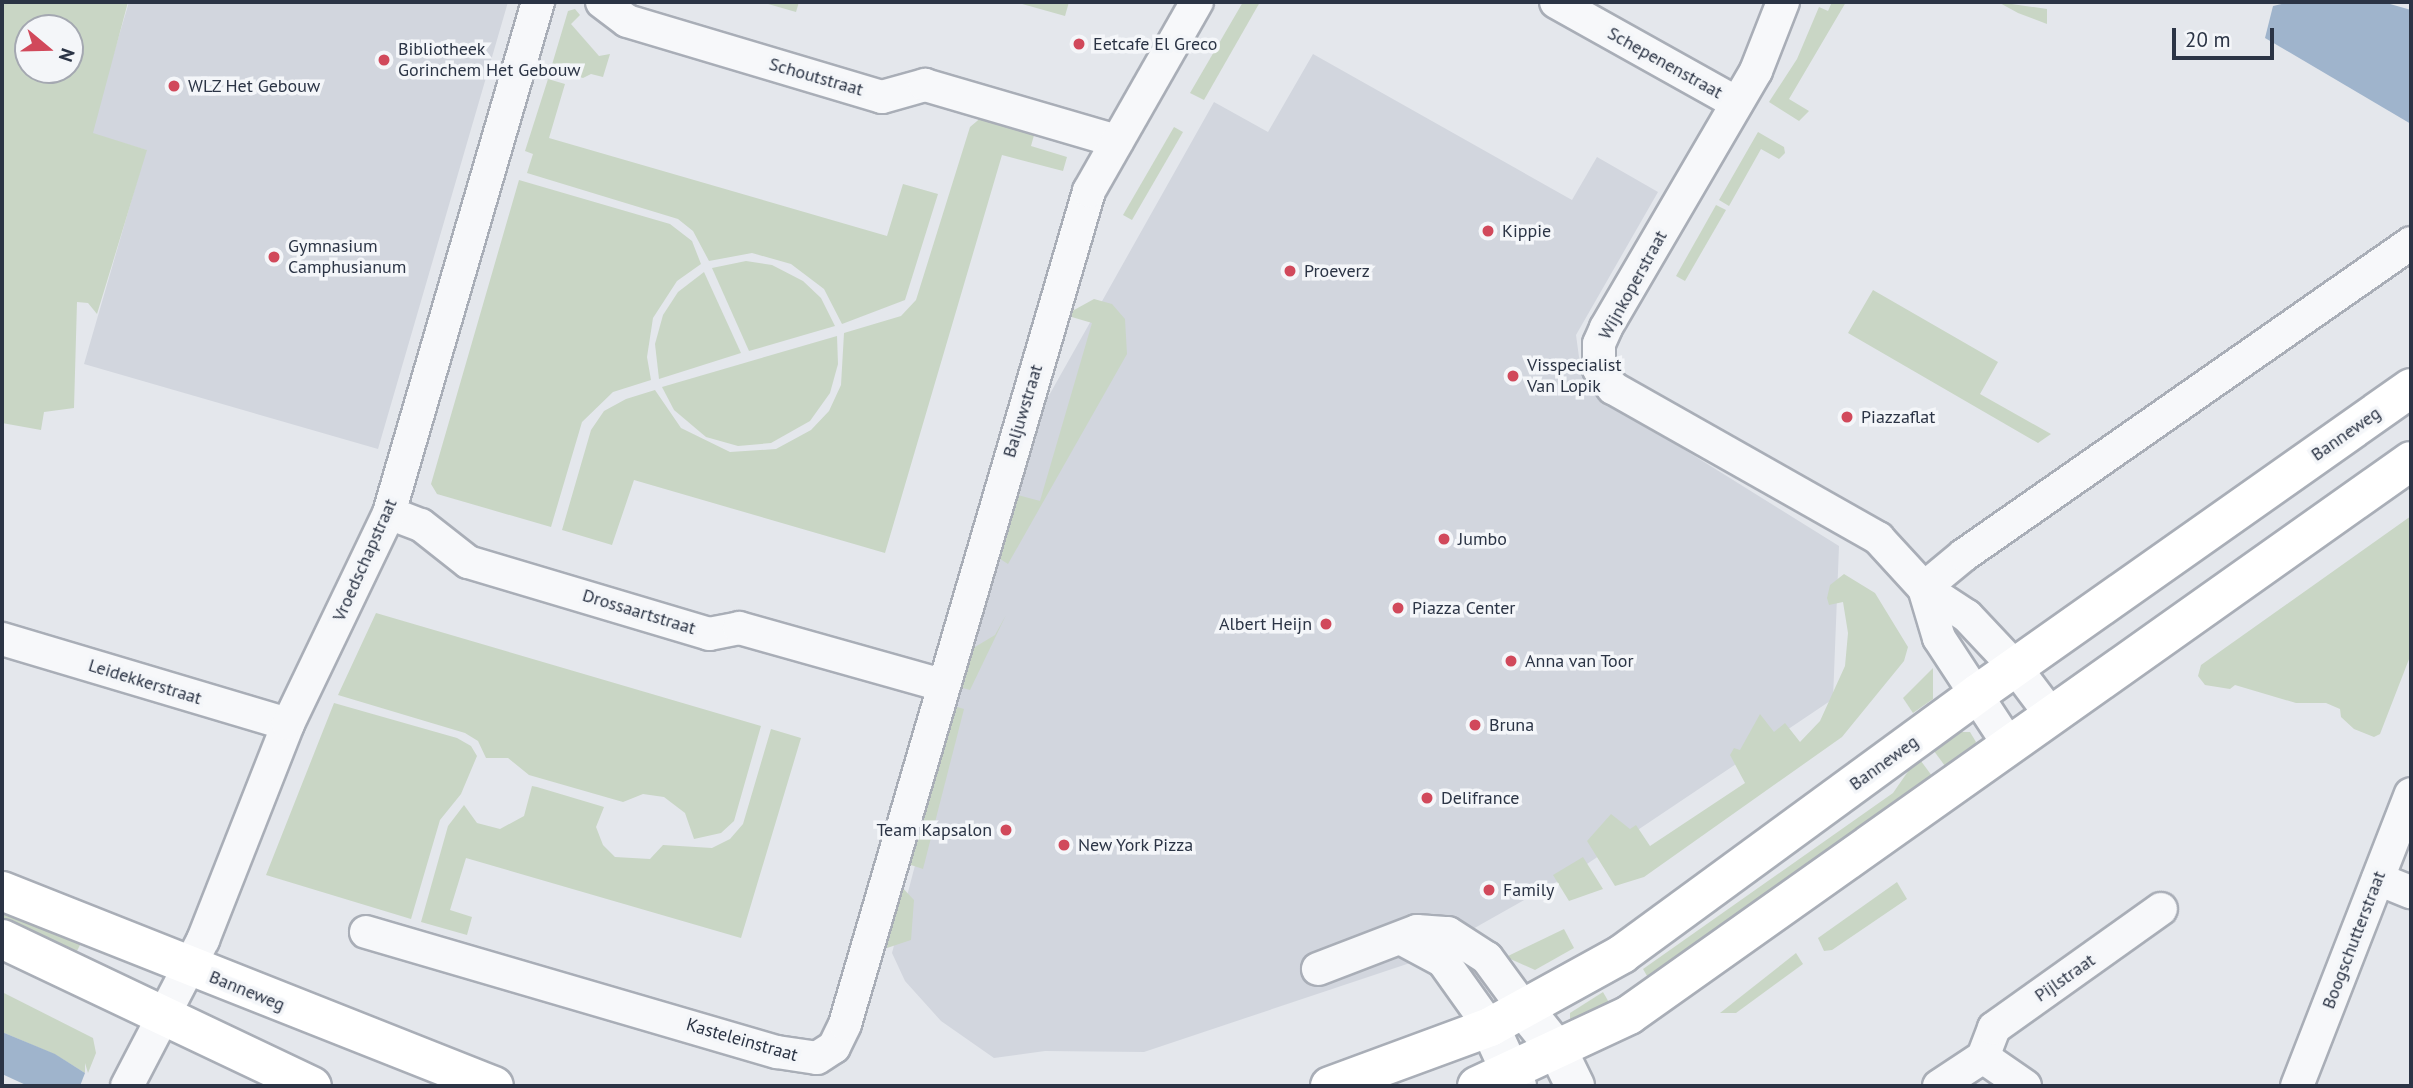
<!DOCTYPE html>
<style>
body{margin:0}
#map{position:relative;width:2413px;height:1088px;overflow:hidden;background:#e4e7ec;font-family:"PT Sans",sans-serif}
div>[style]{position:absolute}
[style*='--x']{left:calc(var(--x)*1px);top:calc(var(--y)*1px);width:calc(var(--w)*1px);rotate:calc(var(--a)*1deg)}
.built>*{inset:0;background:#d2d6de}
.green>*{inset:0;background:#c9d6c5}
.water>*{inset:0;background:#9fb4cc}
.roads{filter:drop-shadow(2px 0 #a9aeb7) drop-shadow(-2px 0 #a9aeb7) drop-shadow(0 2px #a9aeb7) drop-shadow(0 -2px #a9aeb7)}
.minor>*{height:32px;margin:-16px;padding:0 16px;transform-origin:16px;border-radius:16px;background:#f7f8fa}
.tertiary>*{height:38px;margin:-19px;padding:0 19px;transform-origin:19px;border-radius:19px;background:#f7f8fa}
.secondary>*{height:38px;margin:-19px;padding:0 19px;transform-origin:19px;border-radius:19px;background:#fff}
.dots>*{width:19px;height:19px;translate:-50% -50%;box-sizing:border-box;border:4px solid #f4f6f9;border-radius:50%}
span{translate:-50% -50%;white-space:nowrap;text-align:center;line-height:1.15;-webkit-text-stroke:7px #f4f6f9;paint-order:stroke}
.poi-label{font-size:18px;color:#2b3445}
.left{translate:0 -50%;text-align:left}
.right{translate:-100% -50%;text-align:right}
.street-label{font-size:18px;color:#2b3445}
.frame{position:absolute;inset:0;border:4px solid #2b3445;pointer-events:none}
.north{position:absolute;left:14px;top:14px;width:70px;height:70px;box-sizing:border-box;background:#f4f6f9;border:2px solid #a4a8b1;border-radius:50%;rotate:109deg;font-size:19px;font-weight:700;line-height:28px;text-align:center;color:#2b3445}
.north::after{content:'';display:block;margin:auto;width:24px;height:32px;background:#d1495b;clip-path:polygon(50% 0,100% 100%,50% 72%,0 100%)}
.scale{position:absolute;left:2172px;top:28px;width:102px;height:32px;box-sizing:border-box;border:4px solid #2b3445;border-top:0;padding-left:9px;font-size:21px;line-height:24px;white-space:nowrap;color:#2b3445;-webkit-text-stroke:5px #f4f6f9;paint-order:stroke}
</style>
<div id="map">
<div class="built">
<div style="clip-path:polygon(129px 2px,508px 2px,378px 449px,84px 364px,146px 150px,90px 133px)"></div>
<div style="clip-path:polygon(1313px 54px,1572px 200px,1597px 157px,1658px 192px,1576px 335px,1579px 357px,1595px 394px,1839px 546px,1833px 699px,1581px 868px,1416px 961px,1144px 1052px,1045px 1051px,994px 1058px,941px 1021px,905px 981px,892px 953px,1029px 431px,1214px 102px,1268px 132px)"></div>
</div>
<div class="green">
<div style="clip-path:polygon(evenodd,2px 2px,128px 2px,93px 133px,147px 150px,97px 314px,88px 303px,77px 302px,74px 408px,44px 412px,41px 430px,2px 423px,2px 2px,28px 28px,70px 28px,70px 70px,28px 70px,28px 28px)"></div>
<div style="clip-path:polygon(761px 2px,799px 2px,796px 12px)"></div>
<div style="clip-path:polygon(1015px 2px,1069px 2px,1065px 16px)"></div>
<div style="clip-path:polygon(1243px 2px,1260px 2px,1204px 100px,1190px 93px)"></div>
<div style="clip-path:polygon(1832px 2px,1846px 2px,1789px 99px,1809px 111px,1799px 121px,1769px 102px,1797px 59px,1819px 7px,1828px 11px)"></div>
<div style="clip-path:polygon(1998px 2px,2047px 9px,2047px 24px,2018px 13px)"></div>
<div style="clip-path:polygon(575px 9px,580px 15px,571px 24px,599px 56px,610px 54px,603px 77px,591px 74px,583px 78px,551px 68px,568px 11px)"></div>
<div style="clip-path:polygon(548px 79px,565px 84px,549px 138px,887px 236px,903px 184px,938px 194px,905px 300px,842px 324px,824px 289px,791px 264px,752px 253px,709px 261px,693px 231px,678px 219px,527px 173px,533px 154px,525px 151px)"></div>
<div style="clip-path:polygon(983px 116px,1036px 128px,1031px 146px,1067px 157px,1063px 171px,1002px 155px,885px 553px,634px 480px,612px 545px,562px 530px,591px 430px,604px 411px,626px 399px,655px 390px,681px 428px,730px 452px,776px 449px,811px 430px,829px 411px,841px 385px,844px 333px,901px 316px,916px 300px,970px 127px)"></div>
<div style="clip-path:polygon(1174px 127px,1183px 132px,1132px 220px,1123px 215px)"></div>
<div style="clip-path:polygon(1758px 132px,1784px 147px,1785px 153px,1779px 159px,1761px 149px,1729px 206px,1719px 200px)"></div>
<div style="clip-path:polygon(519px 180px,670px 224px,692px 241px,701px 264px,677px 281px,653px 318px,647px 357px,651px 380px,613px 392px,582px 422px,551px 527px,437px 494px,431px 484px)"></div>
<div style="clip-path:polygon(1716px 205px,1726px 210px,1685px 281px,1676px 276px)"></div>
<div style="clip-path:polygon(746px 261px,772px 265px,803px 281px,821px 298px,835px 326px,749px 351px,712px 268px)"></div>
<div style="clip-path:polygon(704px 272px,741px 353px,659px 379px,655px 344px,663px 315px,678px 292px)"></div>
<div style="clip-path:polygon(1873px 290px,1998px 362px,1980px 394px,2051px 434px,2038px 443px,1848px 333px)"></div>
<div style="clip-path:polygon(1094px 299px,1112px 304px,1125px 319px,1127px 354px,1008px 564px,997px 557px,1014px 494px,1040px 501px,1092px 323px,1065px 315px)"></div>
<div style="clip-path:polygon(837px 336px,838px 364px,830px 393px,810px 421px,771px 443px,738px 446px,706px 437px,674px 410px,662px 387px)"></div>
<div style="clip-path:polygon(2411px 516px,2411px 654px,2380px 734px,2374px 737px,2354px 729px,2341px 717px,2340px 709px,2326px 703px,2296px 703px,2235px 685px,2230px 689px,2205px 685px,2198px 676px,2201px 665px)"></div>
<div style="clip-path:polygon(1844px 574px,1875px 593px,1908px 647px,1904px 661px,1842px 737px,1644px 877px,1615px 886px,1587px 841px,1611px 814px,1630px 829px,1636px 825px,1650px 846px,1745px 783px,1730px 755px,1734px 748px,1740px 750px,1760px 714px,1774px 732px,1785px 723px,1800px 742px,1820px 721px,1845px 666px,1848px 633px,1843px 602px,1829px 605px,1827px 598px,1830px 585px)"></div>
<div style="clip-path:polygon(376px 613px,761px 726px,734px 821px,721px 833px,694px 839px,685px 813px,664px 797px,643px 794px,623px 802px,529px 775px,508px 758px,486px 758px,478px 741px,465px 733px,338px 695px)"></div>
<div style="clip-path:polygon(1006px 615px,970px 690px,956px 686px,970px 650px,995px 635px)"></div>
<div style="clip-path:polygon(1933px 668px,1933px 699px,1913px 713px,1903px 698px)"></div>
<div style="clip-path:polygon(334px 703px,457px 738px,471px 746px,477px 756px,461px 794px,440px 820px,411px 919px,266px 875px)"></div>
<div style="clip-path:polygon(951px 705px,964px 709px,923px 869px,905px 863px)"></div>
<div style="clip-path:polygon(771px 729px,801px 738px,741px 938px,466px 858px,450px 910px,472px 917px,467px 935px,421px 922px,448px 826px,464px 805px,477px 823px,500px 829px,524px 816px,532px 786px,537px 787px,604px 807px,596px 827px,603px 845px,615px 857px,650px 859px,663px 845px,712px 848px,730px 839px,743px 824px)"></div>
<div style="clip-path:polygon(1957px 732px,1970px 732px,1976px 742px,1970px 753px,1948px 770px,1931px 747px)"></div>
<div style="clip-path:polygon(1918px 757px,1935px 780px,1650px 981px,1643px 969px,1893px 793px)"></div>
<div style="clip-path:polygon(1583px 857px,1603px 889px,1569px 901px,1553px 875px)"></div>
<div style="clip-path:polygon(1897px 882px,1907px 899px,1832px 950px,1824px 951px,1818px 938px)"></div>
<div style="clip-path:polygon(899px 884px,914px 900px,911px 940px,884px 949px)"></div>
<div style="clip-path:polygon(2px 901px,85px 935px,74px 957px,2px 921px)"></div>
<div style="clip-path:polygon(1564px 929px,1574px 948px,1535px 970px,1506px 957px)"></div>
<div style="clip-path:polygon(1796px 953px,1803px 964px,1736px 1013px,1720px 1013px)"></div>
<div style="clip-path:polygon(2px 992px,93px 1038px,96px 1053px,88px 1073px,85px 1063px,85px 1073px,56px 1055px,2px 1032px)"></div>
<div style="clip-path:polygon(1603px 992px,1611px 1006px,1570px 1024px,1570px 1013px)"></div>
</div>
<div class="water">
<div style="clip-path:polygon(2290px 2px,2383px 2px,2411px 10px,2411px 124px,2265px 38px,2273px 6px)"></div>
<div style="clip-path:polygon(2px 1032px,55px 1054px,85px 1073px,80px 1086px,28px 1086px,2px 1074px)"></div>
</div>
<div class="roads">
<div class="minor">
<div style="--x:602;--y:2;--w:31;--a:37"></div>
<div style="--x:627;--y:21;--w:266;--a:16.6"></div>
<div style="--x:882;--y:97;--w:45;--a:-15.6"></div>
<div style="--x:925;--y:85;--w:200;--a:16.3"></div>
<div style="--x:1556;--y:2;--w:207;--a:29.2"></div>
<div style="--x:1783;--y:2;--w:74;--a:111.4"></div>
<div style="--x:1756;--y:71;--w:298;--a:120.3"></div>
<div style="--x:1606;--y:328;--w:17;--a:114"></div>
<div style="--x:1599;--y:344;--w:25;--a:90"></div>
<div style="--x:1599;--y:369;--w:24;--a:54"></div>
<div style="--x:1613;--y:388;--w:305;--a:29.5"></div>
<div style="--x:1878;--y:538;--w:68;--a:47.4"></div>
<div style="--x:1924;--y:588;--w:51;--a:33.1"></div>
<div style="--x:1967;--y:616;--w:70;--a:46.7"></div>
<div style="--x:2015;--y:667;--w:60;--a:53.1"></div>
<div style="--x:389;--y:513;--w:34;--a:21"></div>
<div style="--x:421;--y:525;--w:60;--a:38.2"></div>
<div style="--x:468;--y:562;--w:252;--a:16.6"></div>
<div style="--x:709;--y:634;--w:31;--a:-11"></div>
<div style="--x:739;--y:628;--w:211;--a:15.7"></div>
<div style="--x:1924;--y:588;--w:52;--a:-39.5"></div>
<div style="--x:1964;--y:555;--w:545;--a:-34.91"></div>
<div style="--x:1924;--y:588;--w:52;--a:73.3"></div>
<div style="--x:1939;--y:638;--w:128;--a:56.8"></div>
<div style="--x:2;--y:639;--w:298;--a:16.6"></div>
<div style="--x:2378;--y:879;--w:35;--a:22"></div>
<div style="--x:366;--y:932;--w:428;--a:16.3"></div>
<div style="--x:777;--y:1052;--w:40;--a:8.5"></div>
<div style="--x:817;--y:1058;--w:20;--a:-33"></div>
<div style="--x:834;--y:1047;--w:25;--a:-64"></div>
<div style="--x:845;--y:1024;--w:868;--a:-73.67"></div>
<div style="--x:1089;--y:191;--w:218;--a:-60.3"></div>
<div style="--x:1402;--y:939;--w:47;--a:28.2"></div>
<div style="--x:1443;--y:961;--w:81;--a:54.5"></div>
<div style="--x:1318;--y:969;--w:106;--a:-21"></div>
<div style="--x:1417;--y:931;--w:31;--a:4"></div>
<div style="--x:1448;--y:933;--w:46;--a:32.7"></div>
<div style="--x:1487;--y:958;--w:64;--a:53.8"></div>
<div style="--x:1983;--y:1057;--w:51;--a:34.6"></div>
<div style="--x:127;--y:1086;--w:165;--a:-62.5"></div>
<div style="--x:203;--y:940;--w:232;--a:-68.5"></div>
<div style="--x:288;--y:724;--w:234;--a:-64.4"></div>
<div style="--x:389;--y:513;--w:532;--a:-73.74"></div>
<div style="--x:1939;--y:1086;--w:53;--a:-33.4"></div>
<div style="--x:1983;--y:1057;--w:31;--a:-69"></div>
<div style="--x:1994;--y:1028;--w:205;--a:-35.5"></div>
<div style="--x:2297;--y:1086;--w:313;--a:-68.7"></div>
</div>
<div class="tertiary">
<div style="--x:1525;--y:1010;--w:53;--a:51.2"></div>
<div style="--x:1558;--y:1051;--w:39;--a:64"></div>
<div style="--x:1490;--y:1027;--w:65;--a:65.4"></div>
</div>
<div class="secondary">
<div style="--x:2;--y:891;--w:529;--a:21.62"></div>
<div style="--x:2;--y:939;--w:343;--a:25.4"></div>
<div style="--x:1330;--y:1086;--w:171;--a:-20.2"></div>
<div style="--x:1490;--y:1027;--w:151;--a:-28.9"></div>
<div style="--x:1622;--y:954;--w:440;--a:-36.2"></div>
<div style="--x:1977;--y:694;--w:531;--a:-35.19"></div>
<div style="--x:1477;--y:1086;--w:168;--a:-25"></div>
<div style="--x:1629;--y:1015;--w:958;--a:-35.32"></div>
</div>
</div>
<div class="dots">
<div style="left:1079px;top:44px;background:#d1495b"></div>
<div style="left:384px;top:60px;background:#d1495b"></div>
<div style="left:174px;top:86px;background:#d1495b"></div>
<div style="left:1488px;top:231px;background:#d1495b"></div>
<div style="left:274px;top:257px;background:#d1495b"></div>
<div style="left:1290px;top:271px;background:#d1495b"></div>
<div style="left:1513px;top:376px;background:#d1495b"></div>
<div style="left:1847px;top:417px;background:#d1495b"></div>
<div style="left:1444px;top:539px;background:#d1495b"></div>
<div style="left:1398px;top:608px;background:#d1495b"></div>
<div style="left:1326px;top:624px;background:#d1495b"></div>
<div style="left:1511px;top:661px;background:#d1495b"></div>
<div style="left:1475px;top:725px;background:#d1495b"></div>
<div style="left:1427px;top:798px;background:#d1495b"></div>
<div style="left:1006px;top:830px;background:#d1495b"></div>
<div style="left:1064px;top:845px;background:#d1495b"></div>
<div style="left:1489px;top:890px;background:#d1495b"></div>
</div>
<div class="poi-label">
<span class="left" style="left:1093px;top:44px">Eetcafe El Greco</span>
<span class="left" style="left:398px;top:60px">Bibliotheek<br>Gorinchem Het Gebouw</span>
<span class="left" style="left:188px;top:86px">WLZ Het Gebouw</span>
<span class="left" style="left:1502px;top:231px">Kippie</span>
<span class="left" style="left:288px;top:257px">Gymnasium<br>Camphusianum</span>
<span class="left" style="left:1304px;top:271px">Proeverz</span>
<span class="left" style="left:1527px;top:376px">Visspecialist<br>Van Lopik</span>
<span class="left" style="left:1861px;top:417px">Piazzaflat</span>
<span class="left" style="left:1458px;top:539px">Jumbo</span>
<span class="left" style="left:1412px;top:608px">Piazza Center</span>
<span class="right" style="left:1312px;top:624px">Albert Heijn</span>
<span class="left" style="left:1525px;top:661px">Anna van Toor</span>
<span class="left" style="left:1489px;top:725px">Bruna</span>
<span class="left" style="left:1441px;top:798px">Delifrance</span>
<span class="right" style="left:992px;top:830px">Team Kapsalon</span>
<span class="left" style="left:1078px;top:845px">New York Pizza</span>
<span class="left" style="left:1503px;top:890px">Family</span>
</div>
<div class="street-label">
<span style="left:1665px;top:63px;rotate:29deg">Schepenenstraat</span>
<span style="left:816px;top:77px;rotate:16deg">Schoutstraat</span>
<span style="left:1633px;top:285px;rotate:-61deg">Wijnkoperstraat</span>
<span style="left:1023px;top:411px;rotate:-73deg">Baljuwstraat</span>
<span style="left:2346px;top:434px;rotate:-35deg">Banneweg</span>
<span style="left:365px;top:560px;rotate:-66deg">Vroedschapstraat</span>
<span style="left:639px;top:612px;rotate:17deg">Drossaartstraat</span>
<span style="left:145px;top:682px;rotate:17deg">Leidekkerstraat</span>
<span style="left:1884px;top:763px;rotate:-36deg">Banneweg</span>
<span style="left:2354px;top:940px;rotate:-69deg">Boogschutterstraat</span>
<span style="left:2065px;top:978px;rotate:-35deg">Pijlstraat</span>
<span style="left:247px;top:991px;rotate:22deg">Banneweg</span>
<span style="left:742px;top:1040px;rotate:16deg">Kasteleinstraat</span>
</div>
<div class="frame"></div>
<div class="north">N</div>
<div class="scale">20 m</div>
</div>
